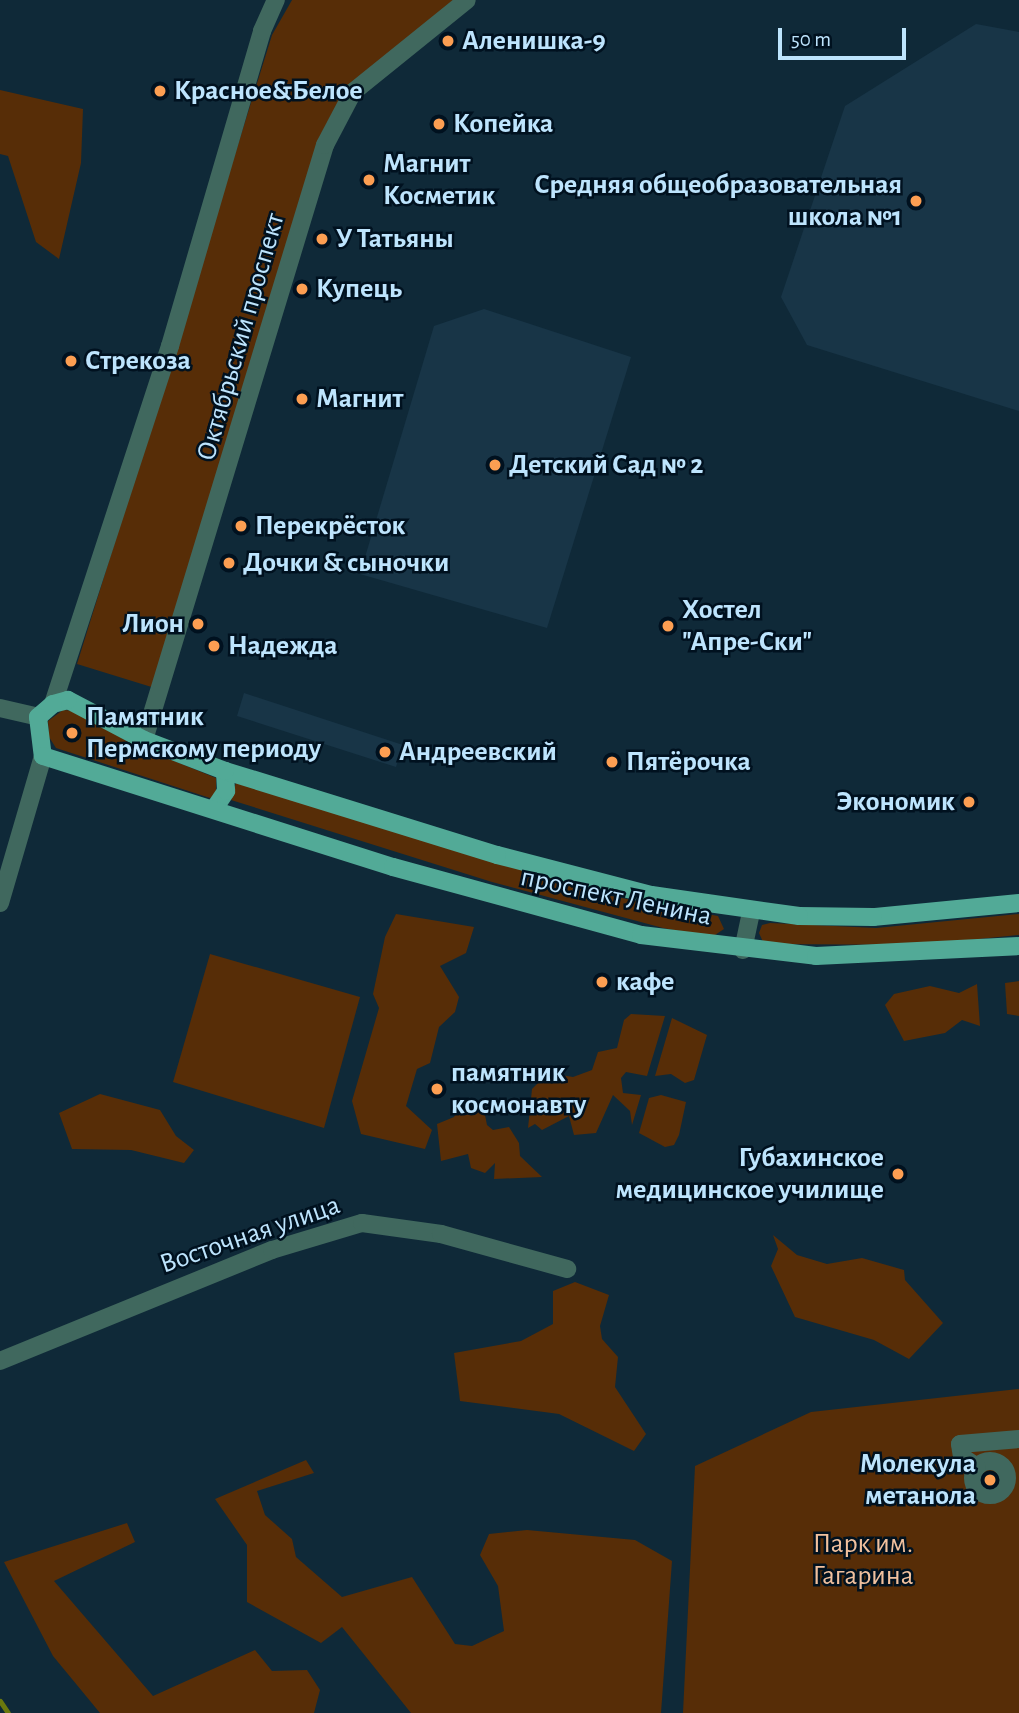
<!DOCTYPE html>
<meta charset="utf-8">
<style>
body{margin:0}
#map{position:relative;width:1019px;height:1713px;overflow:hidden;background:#0f2938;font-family:"Alegreya Sans",sans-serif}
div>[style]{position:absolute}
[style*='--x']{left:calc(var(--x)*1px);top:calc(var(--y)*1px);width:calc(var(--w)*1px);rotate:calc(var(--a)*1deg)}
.built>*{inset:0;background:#183547}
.green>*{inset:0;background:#572d07}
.stream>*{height:5px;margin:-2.5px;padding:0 2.5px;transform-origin:2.5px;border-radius:2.5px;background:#6b780e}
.minor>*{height:18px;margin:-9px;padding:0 9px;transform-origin:9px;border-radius:9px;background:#40685e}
.minor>.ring{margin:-9px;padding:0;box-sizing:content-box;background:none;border:18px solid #40685e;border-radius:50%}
.major>*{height:18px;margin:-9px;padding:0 9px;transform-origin:9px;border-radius:9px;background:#52aa97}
.dots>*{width:19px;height:19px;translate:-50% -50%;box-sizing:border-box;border:4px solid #00111f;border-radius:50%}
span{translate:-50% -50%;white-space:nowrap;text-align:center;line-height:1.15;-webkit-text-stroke:5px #00111f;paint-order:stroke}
.poi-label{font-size:28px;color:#bde4fd;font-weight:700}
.left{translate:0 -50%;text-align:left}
.right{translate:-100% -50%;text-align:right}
.street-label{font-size:28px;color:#bde4fd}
.park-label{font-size:28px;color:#f1c19e}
.scale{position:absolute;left:778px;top:28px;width:128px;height:32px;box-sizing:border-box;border:4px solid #bde4fd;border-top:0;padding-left:9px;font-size:21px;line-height:24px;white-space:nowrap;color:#bde4fd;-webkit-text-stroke:5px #00111f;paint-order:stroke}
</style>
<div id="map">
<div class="built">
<div style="clip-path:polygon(976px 24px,1019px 32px,1019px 411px,807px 345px,781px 297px,845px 106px)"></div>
<div style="clip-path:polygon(484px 309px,631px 357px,547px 628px,360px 574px,434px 326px)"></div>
<div style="clip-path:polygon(244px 693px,403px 745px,396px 767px,237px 716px)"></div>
</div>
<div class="green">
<div style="clip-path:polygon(292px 0,466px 0,348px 91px,158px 689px,77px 664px,272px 35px)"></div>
<div style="clip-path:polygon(0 90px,83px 109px,81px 163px,59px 259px,36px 242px,8px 156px,0 154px)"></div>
<div style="clip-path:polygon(63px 710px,76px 711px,130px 743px,216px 778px,216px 796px,210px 798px,56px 748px,49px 737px,48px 721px)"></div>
<div style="clip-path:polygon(237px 779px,611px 896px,718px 916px,724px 929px,712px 937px,663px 928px,492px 882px,231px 800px)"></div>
<div style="clip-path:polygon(396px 914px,474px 927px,466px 953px,440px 966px,459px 997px,455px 1012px,439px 1027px,430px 1063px,417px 1069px,406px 1106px,432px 1130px,425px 1149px,361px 1134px,352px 1101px,379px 1008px,373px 994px,385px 937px)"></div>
<div style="clip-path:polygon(1019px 914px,1019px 935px,920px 945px,772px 944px,763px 942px,759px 933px,762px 925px,770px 923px,876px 928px)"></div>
<div style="clip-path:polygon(210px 954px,360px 997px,324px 1128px,173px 1082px)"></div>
<div style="clip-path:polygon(1019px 981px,1019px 1016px,1007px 1014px,1005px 983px)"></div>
<div style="clip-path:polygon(977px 984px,980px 1026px,962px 1020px,945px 1033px,904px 1041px,885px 1005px,894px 994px,930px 986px,959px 993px)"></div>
<div style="clip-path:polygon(631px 1014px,665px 1016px,647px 1076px,626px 1072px,621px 1078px,623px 1093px,641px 1095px,632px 1125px,630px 1111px,613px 1095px,596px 1133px,574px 1135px,569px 1116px,542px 1130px,535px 1124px,528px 1128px,532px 1089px,548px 1073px,573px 1077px,592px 1070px,598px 1052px,617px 1048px,624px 1020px)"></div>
<div style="clip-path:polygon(672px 1018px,707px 1035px,694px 1080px,685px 1083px,671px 1074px,655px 1076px)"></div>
<div style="clip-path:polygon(100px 1094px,160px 1110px,176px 1136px,194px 1150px,184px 1163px,131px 1150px,72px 1149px,59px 1113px)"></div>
<div style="clip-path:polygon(661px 1095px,686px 1102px,679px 1135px,674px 1145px,665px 1147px,639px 1133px,649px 1098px)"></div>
<div style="clip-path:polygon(483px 1105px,487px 1125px,493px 1130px,509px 1127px,519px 1143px,520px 1156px,542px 1177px,494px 1179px,495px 1163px,485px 1173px,471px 1168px,468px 1154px,441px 1161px,437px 1124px,454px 1117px,459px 1108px)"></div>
<div style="clip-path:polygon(773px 1235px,797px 1255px,827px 1264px,862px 1258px,904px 1270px,905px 1280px,943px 1323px,909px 1359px,874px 1340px,795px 1317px,771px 1266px,778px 1249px)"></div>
<div style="clip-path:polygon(575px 1282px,609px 1295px,600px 1326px,602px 1339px,618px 1357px,615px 1387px,646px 1434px,634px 1451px,559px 1414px,460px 1401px,454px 1353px,521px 1341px,553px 1324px,553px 1291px)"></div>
<div style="clip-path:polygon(1019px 1389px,1019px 1713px,683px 1713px,695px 1466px,811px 1412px)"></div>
<div style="clip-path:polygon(306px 1460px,314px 1473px,257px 1491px,265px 1515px,292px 1539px,296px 1557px,342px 1597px,412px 1577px,455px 1644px,472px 1646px,504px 1631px,498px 1586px,480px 1555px,489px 1534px,527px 1530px,635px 1540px,672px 1561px,661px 1713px,411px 1713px,342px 1627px,321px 1643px,247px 1602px,247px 1545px,215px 1499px)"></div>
<div style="clip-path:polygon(127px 1523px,135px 1542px,54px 1581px,153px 1696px,255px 1650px,272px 1671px,307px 1670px,320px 1690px,314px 1713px,100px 1713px,53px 1656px,4px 1562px)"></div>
</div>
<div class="stream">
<div style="--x:0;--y:1701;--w:14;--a:56"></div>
</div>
<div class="minor">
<div style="--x:53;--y:704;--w:377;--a:-71.9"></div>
<div style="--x:170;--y:346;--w:328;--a:-73.7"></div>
<div style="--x:262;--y:31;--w:34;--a:-66"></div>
<div style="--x:0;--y:708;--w:39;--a:13"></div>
<div style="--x:144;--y:740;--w:622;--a:-73.08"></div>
<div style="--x:325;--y:145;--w:60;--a:-62.2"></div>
<div style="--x:353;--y:92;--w:146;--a:-38.9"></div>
<div style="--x:0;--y:903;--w:153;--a:-73.7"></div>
<div style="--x:743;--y:950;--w:40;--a:-78"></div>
<div style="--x:0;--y:1361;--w:294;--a:-22.2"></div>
<div style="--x:272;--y:1250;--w:94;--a:-16.7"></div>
<div style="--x:362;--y:1223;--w:80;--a:7.9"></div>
<div style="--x:441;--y:1234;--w:131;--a:15.5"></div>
<div class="ring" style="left:973px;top:1461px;width:16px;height:16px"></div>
<div style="--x:977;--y:1467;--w:18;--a:-146"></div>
<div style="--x:962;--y:1457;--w:13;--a:-99"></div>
<div style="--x:960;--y:1444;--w:59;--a:-4.8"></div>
</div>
<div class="major">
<div style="--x:214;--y:809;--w:22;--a:-56"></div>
<div style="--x:226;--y:791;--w:20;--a:-93"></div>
<div style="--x:1019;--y:903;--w:147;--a:174.5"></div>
<div style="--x:873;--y:917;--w:74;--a:-179.2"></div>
<div style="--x:799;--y:916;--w:149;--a:-171.9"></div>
<div style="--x:651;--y:895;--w:159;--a:-165.4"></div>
<div style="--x:497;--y:855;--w:285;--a:-162.8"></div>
<div style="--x:225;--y:771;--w:87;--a:-159.1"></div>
<div style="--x:144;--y:740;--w:86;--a:-152.2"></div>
<div style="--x:68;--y:700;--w:16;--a:165"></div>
<div style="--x:53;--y:704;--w:20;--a:139"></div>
<div style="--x:38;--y:717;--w:39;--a:83"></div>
<div style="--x:43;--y:756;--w:367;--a:17.6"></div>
<div style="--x:393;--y:867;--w:257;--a:15.3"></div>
<div style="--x:641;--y:935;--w:176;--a:6.8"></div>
<div style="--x:816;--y:956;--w:203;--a:-2.8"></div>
</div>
<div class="dots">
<div style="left:448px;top:41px;background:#fc9e52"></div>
<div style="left:160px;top:91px;background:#fc9e52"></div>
<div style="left:439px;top:124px;background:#fc9e52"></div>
<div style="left:369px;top:180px;background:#fc9e52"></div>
<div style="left:916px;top:201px;background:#fc9e52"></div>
<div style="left:322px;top:239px;background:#fc9e52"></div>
<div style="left:302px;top:289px;background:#fc9e52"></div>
<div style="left:71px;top:361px;background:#fc9e52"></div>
<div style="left:302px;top:399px;background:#fc9e52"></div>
<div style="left:495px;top:465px;background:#fc9e52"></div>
<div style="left:241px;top:526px;background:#fc9e52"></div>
<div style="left:229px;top:563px;background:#fc9e52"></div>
<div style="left:198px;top:624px;background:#fc9e52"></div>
<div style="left:668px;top:626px;background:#fc9e52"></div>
<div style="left:214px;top:646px;background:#fc9e52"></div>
<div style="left:72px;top:733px;background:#fc9e52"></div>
<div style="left:385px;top:752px;background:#fc9e52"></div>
<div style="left:612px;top:762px;background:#fc9e52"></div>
<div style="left:969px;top:802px;background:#fc9e52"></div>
<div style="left:602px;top:982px;background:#fc9e52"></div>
<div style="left:437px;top:1089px;background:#fc9e52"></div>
<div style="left:898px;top:1174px;background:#fc9e52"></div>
<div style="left:990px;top:1480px;background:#fc9e52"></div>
</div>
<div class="poi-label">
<span class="left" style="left:462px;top:41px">Аленишка-9</span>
<span class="left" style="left:174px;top:91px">Красное&amp;Белое</span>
<span class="left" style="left:453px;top:124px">Копейка</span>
<span class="left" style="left:383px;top:180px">Магнит<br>Косметик</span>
<span class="right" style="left:902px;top:201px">Средняя общеобразовательная<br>школа №1</span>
<span class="left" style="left:336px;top:239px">У Татьяны</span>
<span class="left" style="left:316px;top:289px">Купець</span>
<span class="left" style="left:85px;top:361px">Стрекоза</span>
<span class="left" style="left:316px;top:399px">Магнит</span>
<span class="left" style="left:509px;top:465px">Детский Сад № 2</span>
<span class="left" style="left:255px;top:526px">Перекрёсток</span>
<span class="left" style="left:243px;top:563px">Дочки &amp; сыночки</span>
<span class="left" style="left:682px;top:626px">Хостел<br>"Апре-Ски"</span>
<span class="right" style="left:184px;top:624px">Лион</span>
<span class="left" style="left:228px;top:646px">Надежда</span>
<span class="left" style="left:86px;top:733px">Памятник<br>Пермскому периоду</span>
<span class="left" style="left:399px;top:752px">Андреевский</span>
<span class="left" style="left:626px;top:762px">Пятёрочка</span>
<span class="right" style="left:955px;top:802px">Экономик</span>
<span class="left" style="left:616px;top:982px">кафе</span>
<span class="left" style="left:451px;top:1089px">памятник<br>космонавту</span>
<span class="right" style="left:884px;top:1174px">Губахинское<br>медицинское училище</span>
<span class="right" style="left:976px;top:1480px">Молекула<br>метанола</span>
</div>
<div class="street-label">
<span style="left:241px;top:337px;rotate:-74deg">Октябрьский проспект</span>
<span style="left:616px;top:897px;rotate:12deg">проспект Ленина</span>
<span style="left:250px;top:1235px;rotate:-19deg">Восточная улица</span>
</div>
<div class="park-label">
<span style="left:863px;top:1560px">Парк им.<br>Гагарина</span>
</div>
<div class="scale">50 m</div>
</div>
